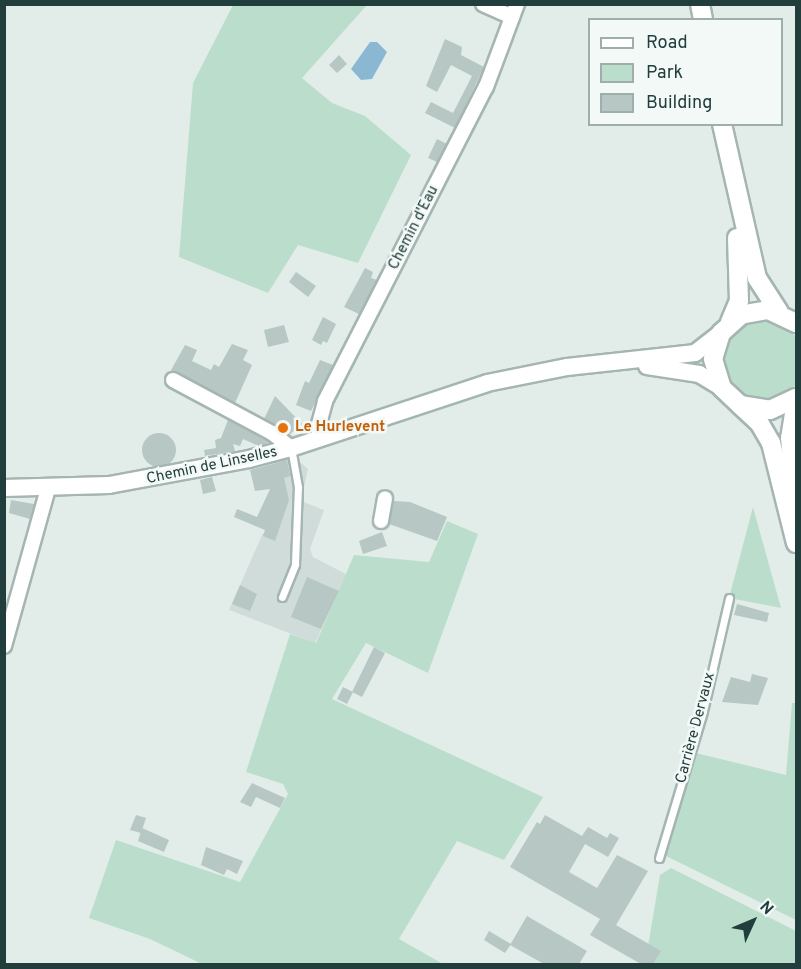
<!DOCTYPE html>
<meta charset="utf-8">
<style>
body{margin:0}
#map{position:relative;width:801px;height:969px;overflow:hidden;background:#e2edea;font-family:Overpass,sans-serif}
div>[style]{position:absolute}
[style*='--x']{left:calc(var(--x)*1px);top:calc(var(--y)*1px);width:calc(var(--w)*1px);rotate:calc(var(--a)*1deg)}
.built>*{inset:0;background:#d0dcd9}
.green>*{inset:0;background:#bbdecc}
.water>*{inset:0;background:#8ab8d2}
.building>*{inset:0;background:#b7c7c4}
.round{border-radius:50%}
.roads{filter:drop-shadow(2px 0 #a5b5b2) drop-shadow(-2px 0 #a5b5b2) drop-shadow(0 2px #a5b5b2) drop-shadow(0 -2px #a5b5b2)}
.service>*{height:7px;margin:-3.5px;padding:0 3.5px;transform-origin:3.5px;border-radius:3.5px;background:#fff}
.minor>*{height:14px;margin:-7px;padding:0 7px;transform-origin:7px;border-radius:7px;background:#fff}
.tertiary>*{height:16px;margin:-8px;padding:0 8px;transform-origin:8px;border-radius:8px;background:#fff}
.secondary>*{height:18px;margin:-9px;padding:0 9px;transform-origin:9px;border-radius:9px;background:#fff}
.dots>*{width:16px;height:16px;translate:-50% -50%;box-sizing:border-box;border:3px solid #f3f9f7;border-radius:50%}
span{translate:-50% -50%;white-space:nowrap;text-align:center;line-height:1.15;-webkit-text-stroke:5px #f3f9f7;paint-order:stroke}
.street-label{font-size:15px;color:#223e3c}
.food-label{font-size:15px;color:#c56008;font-weight:700}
.left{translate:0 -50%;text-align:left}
.frame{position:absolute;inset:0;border:6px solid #223e3c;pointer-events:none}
.legend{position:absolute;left:588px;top:18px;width:195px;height:108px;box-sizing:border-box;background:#f3f9f7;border:2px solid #9faeac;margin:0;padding:8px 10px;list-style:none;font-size:18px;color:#223e3c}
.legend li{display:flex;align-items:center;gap:12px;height:30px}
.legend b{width:30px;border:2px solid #9faeac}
.north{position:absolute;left:723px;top:891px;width:60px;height:60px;-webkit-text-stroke:4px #f3f9f7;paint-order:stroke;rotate:46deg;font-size:16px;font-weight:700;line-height:24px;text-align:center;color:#223e3c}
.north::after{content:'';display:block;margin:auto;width:21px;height:27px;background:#223e3c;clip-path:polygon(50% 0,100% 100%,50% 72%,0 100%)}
</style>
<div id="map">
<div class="built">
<div style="clip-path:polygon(292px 455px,308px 469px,301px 501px,324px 510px,310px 549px,313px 557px,346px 574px,315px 643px,229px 610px,263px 533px,266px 535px,279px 497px,274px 460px)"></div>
</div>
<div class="green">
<div style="clip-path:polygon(233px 5px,367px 5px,302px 78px,332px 103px,365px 116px,411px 155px,358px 263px,298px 245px,268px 293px,179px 257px,193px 83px)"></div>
<div style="clip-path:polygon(759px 319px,771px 319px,796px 336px,796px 385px,773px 401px,748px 400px,729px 385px,721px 362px,728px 338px,741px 325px)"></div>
<div style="clip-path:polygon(753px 507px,781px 608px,729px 598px)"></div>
<div style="clip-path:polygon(447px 521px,478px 534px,428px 673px,366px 643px,332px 699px,543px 797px,504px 860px,457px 841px,399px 939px,443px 964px,202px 964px,150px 939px,89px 918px,116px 840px,240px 882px,288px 794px,283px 784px,246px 772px,290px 634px,316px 643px,354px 555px,429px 562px)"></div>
<div style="clip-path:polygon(792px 703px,796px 703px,796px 920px,666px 856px,696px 753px,786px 775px)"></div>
<div style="clip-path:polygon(671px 868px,796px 931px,796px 964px,645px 964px,660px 875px)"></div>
</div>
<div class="water">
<div style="clip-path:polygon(370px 42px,377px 42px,387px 52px,372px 79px,361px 80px,351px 69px)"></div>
</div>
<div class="building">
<div style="clip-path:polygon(445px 39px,462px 47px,461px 55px,484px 67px,455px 128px,425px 113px,431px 102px,453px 113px,472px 76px,451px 65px,437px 92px,426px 86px)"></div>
<div style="clip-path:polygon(339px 55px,347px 64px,337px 73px,329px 65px)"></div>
<div style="clip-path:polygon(437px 139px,447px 144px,437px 162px,428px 158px)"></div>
<div style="clip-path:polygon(365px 268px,373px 272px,371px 278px,377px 280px,359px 314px,344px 307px)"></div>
<div style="clip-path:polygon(296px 272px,316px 286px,308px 297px,289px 282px)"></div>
<div style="clip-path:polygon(323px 317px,336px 324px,327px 343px,323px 341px,321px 345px,312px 340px)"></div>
<div style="clip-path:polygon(284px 325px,289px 342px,268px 347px,264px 330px)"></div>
<div style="clip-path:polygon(232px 344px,248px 350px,243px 360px,252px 365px,235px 403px,177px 372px,170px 372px,185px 345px,197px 350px,192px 361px,211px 370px,214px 364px,219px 367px)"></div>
<div style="clip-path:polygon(320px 360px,333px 365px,311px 411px,296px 405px,305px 381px,309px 383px)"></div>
<div style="clip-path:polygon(275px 396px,302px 424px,289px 435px,264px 419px)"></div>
<div style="clip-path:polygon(228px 420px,267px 441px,268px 443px,259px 446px,243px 439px,240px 446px,233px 444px,235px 451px,205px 456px,204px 450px,216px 448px,215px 440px,221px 438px)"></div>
<div class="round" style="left:142px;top:433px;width:34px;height:34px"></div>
<div style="clip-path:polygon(287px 460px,290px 476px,284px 478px,289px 500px,275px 541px,263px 536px,265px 530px,234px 517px,237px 509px,257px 517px,270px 489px,255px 491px,250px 470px)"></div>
<div style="clip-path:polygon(212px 477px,216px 491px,203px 494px,200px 480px)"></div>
<div style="clip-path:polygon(11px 500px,34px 504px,30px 519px,9px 513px)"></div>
<div style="clip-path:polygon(394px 501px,410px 502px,447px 517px,437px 541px,389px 524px)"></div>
<div style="clip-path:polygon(382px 532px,387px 546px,363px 554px,359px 541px)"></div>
<div style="clip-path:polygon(307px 577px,339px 591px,321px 629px,291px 617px)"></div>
<div style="clip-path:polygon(240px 585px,257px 594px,250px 611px,232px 604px)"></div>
<div style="clip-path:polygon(737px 604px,769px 613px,767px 622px,734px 615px)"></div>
<div style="clip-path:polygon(374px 647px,385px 653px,362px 697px,352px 692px)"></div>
<div style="clip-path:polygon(752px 674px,768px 678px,758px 705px,722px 702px,731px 677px,750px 682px)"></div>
<div style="clip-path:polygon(343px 687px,353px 692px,347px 704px,337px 699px)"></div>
<div style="clip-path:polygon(252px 783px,285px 798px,280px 808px,256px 797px,251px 807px,240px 802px)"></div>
<div style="clip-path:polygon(136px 815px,146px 818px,141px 833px,130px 830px)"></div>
<div style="clip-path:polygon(545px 815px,582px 836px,588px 827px,607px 838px,610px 833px,619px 838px,608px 857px,585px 844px,569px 872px,597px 888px,617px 855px,648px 871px,616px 925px,661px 951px,653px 964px,641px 964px,590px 935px,600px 919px,510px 867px,537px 822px,540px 824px)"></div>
<div style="clip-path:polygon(142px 828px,169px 840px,164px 852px,138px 841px)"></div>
<div style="clip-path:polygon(206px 847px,243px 861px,237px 874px,227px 869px,224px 875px,201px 865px)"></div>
<div style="clip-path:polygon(527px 916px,587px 951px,579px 964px,544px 964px,510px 945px)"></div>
<div style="clip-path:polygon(489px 931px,511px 944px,505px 953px,484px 940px)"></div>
</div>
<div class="roads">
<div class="service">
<div style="--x:282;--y:597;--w:35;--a:-68"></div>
<div style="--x:295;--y:564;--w:77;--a:-87.8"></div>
<div style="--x:298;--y:487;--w:40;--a:-100"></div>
<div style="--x:659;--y:858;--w:153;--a:-73.3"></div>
<div style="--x:703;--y:711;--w:116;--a:-77"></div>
</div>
<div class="minor">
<div style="--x:483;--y:4;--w:32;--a:24"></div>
<div style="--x:173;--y:380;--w:112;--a:28.2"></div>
<div style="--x:272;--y:433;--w:24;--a:38"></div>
<div style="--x:319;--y:439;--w:15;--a:-90"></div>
<div style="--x:319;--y:424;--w:24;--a:-75"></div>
<div style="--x:325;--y:401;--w:353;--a:-62.9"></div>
<div style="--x:486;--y:87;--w:89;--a:-69.5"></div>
<div style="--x:381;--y:521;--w:23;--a:-80"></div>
<div style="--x:4;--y:646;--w:164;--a:-74.4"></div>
</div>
<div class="tertiary">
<div style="--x:647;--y:366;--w:53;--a:8.7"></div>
<div style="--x:699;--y:374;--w:27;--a:31"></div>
<div style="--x:4;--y:488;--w:105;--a:-1.6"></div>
<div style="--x:109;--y:485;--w:142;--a:-10.5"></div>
<div style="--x:249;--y:459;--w:43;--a:-14.7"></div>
<div style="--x:291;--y:448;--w:206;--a:-18.3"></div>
<div style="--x:487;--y:383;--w:82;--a:-11.3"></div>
<div style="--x:567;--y:367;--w:129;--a:-6.2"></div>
<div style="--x:695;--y:353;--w:33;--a:-38"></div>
</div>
<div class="secondary">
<div style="--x:700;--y:4;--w:16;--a:79"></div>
<div style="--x:722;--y:124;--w:158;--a:77.2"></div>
<div style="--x:757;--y:278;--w:40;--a:57.1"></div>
<div style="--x:730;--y:322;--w:23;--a:-67"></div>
<div style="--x:739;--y:301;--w:63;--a:-91.8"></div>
<div style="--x:796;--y:323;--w:31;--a:-155"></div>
<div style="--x:768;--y:310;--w:27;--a:170"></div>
<div style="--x:741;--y:315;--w:27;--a:138"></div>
<div style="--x:721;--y:333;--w:27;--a:107"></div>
<div style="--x:713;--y:359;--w:30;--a:73"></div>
<div style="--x:722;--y:388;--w:25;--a:43"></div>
<div style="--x:740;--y:405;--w:30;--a:9"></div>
<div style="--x:770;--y:410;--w:29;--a:-25"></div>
<div style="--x:796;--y:401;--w:37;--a:99"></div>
<div style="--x:790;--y:438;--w:60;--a:84.3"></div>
<div style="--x:741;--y:406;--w:26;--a:43"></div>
<div style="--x:760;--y:424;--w:22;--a:60"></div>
<div style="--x:771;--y:443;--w:103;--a:76"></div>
</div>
</div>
<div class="dots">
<div style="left:283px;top:428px;background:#e8710a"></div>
</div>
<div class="street-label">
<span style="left:414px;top:228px;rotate:-63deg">Chemin d'Eau</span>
<span style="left:212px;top:466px;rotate:-12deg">Chemin de Linselles</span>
<span style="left:696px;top:728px;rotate:-75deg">Carrière Dervaux</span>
</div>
<div class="food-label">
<span class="left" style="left:295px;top:428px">Le Hurlevent</span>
</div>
<div class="frame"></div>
<ul class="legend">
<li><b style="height:8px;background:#fff"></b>Road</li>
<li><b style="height:16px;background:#bbdecc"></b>Park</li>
<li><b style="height:16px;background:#b7c7c4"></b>Building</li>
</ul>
<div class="north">N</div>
</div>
